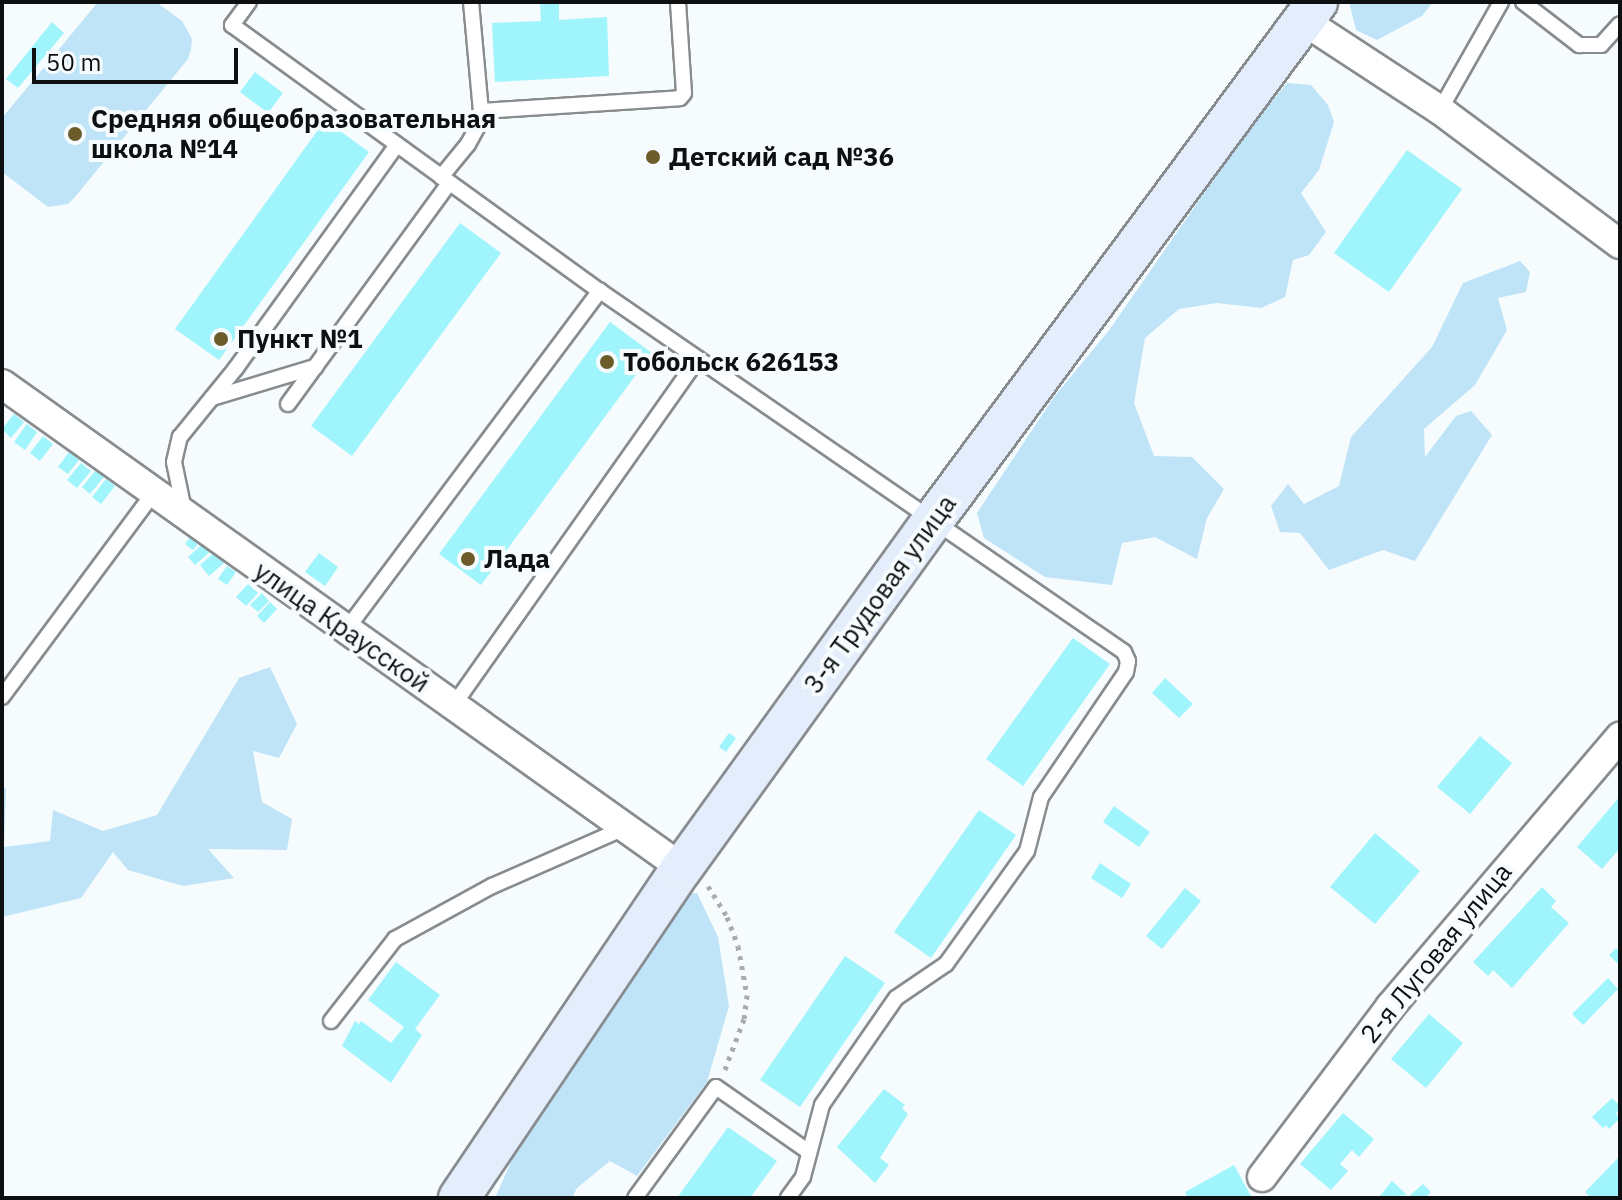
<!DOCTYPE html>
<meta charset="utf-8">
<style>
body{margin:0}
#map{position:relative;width:1622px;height:1200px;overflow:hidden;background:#f6fbfd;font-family:"IBM Plex Sans",sans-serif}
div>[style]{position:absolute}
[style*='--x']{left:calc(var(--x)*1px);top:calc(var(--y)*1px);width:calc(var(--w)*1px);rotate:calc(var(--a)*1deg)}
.green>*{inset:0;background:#bfe4f8}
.building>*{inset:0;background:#a0f5fd}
.path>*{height:5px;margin-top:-2.5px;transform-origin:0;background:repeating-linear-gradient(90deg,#a8acad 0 4px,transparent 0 10px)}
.roads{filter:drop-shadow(2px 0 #888c8f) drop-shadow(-2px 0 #888c8f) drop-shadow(0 2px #888c8f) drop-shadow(0 -2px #888c8f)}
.lane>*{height:14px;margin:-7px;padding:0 7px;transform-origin:7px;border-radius:7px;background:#fff}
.street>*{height:28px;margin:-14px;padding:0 14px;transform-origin:14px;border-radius:14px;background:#fff}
.secondary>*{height:40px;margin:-20px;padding:0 20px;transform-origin:20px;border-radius:20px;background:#e4edfb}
.dots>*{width:22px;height:22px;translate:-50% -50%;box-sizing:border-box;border:4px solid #f6fbfd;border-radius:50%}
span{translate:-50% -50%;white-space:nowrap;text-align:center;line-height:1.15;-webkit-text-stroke:8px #f6fbfd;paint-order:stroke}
.poi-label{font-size:26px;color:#0e0f10;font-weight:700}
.left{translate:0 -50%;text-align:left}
.street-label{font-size:26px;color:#0e0f10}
.frame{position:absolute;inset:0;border:4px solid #0e0f10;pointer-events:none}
.scale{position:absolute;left:32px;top:48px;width:206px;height:36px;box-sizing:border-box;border:4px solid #0e0f10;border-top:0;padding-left:10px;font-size:24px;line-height:28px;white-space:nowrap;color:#0e0f10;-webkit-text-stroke:6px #f6fbfd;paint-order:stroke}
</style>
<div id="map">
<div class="green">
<div style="clip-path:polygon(98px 2px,156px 2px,182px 21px,192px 39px,191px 49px,188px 59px,75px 197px,68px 204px,48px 207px,2px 172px,2px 118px)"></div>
<div style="clip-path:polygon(1349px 2px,1433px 2px,1422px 16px,1377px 40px,1356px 30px)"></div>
<div style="clip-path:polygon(1287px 83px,1311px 85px,1328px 105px,1334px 122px,1319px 170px,1301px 193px,1326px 232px,1309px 255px,1293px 260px,1285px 297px,1261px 308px,1217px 303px,1179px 309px,1145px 338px,1134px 403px,1154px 456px,1192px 457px,1224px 489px,1207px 518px,1197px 559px,1155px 537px,1122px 543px,1112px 585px,1045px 577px,984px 538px,977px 513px,1054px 397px,1110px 329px,1250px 127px)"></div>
<div style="clip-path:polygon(1520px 261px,1530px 272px,1526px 292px,1498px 298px,1507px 330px,1475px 385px,1424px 429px,1425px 457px,1456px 416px,1471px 411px,1492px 435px,1456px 494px,1415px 561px,1383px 550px,1329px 570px,1300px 533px,1280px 532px,1271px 506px,1288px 484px,1304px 504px,1339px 486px,1351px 437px,1432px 347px,1463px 283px)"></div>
<div style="clip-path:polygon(270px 667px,297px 724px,279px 758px,253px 751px,262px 802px,292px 819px,287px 850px,208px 849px,234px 878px,183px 886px,128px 870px,113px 852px,81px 898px,2px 917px,2px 787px,6px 788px,4px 847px,50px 841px,53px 810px,103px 831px,157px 815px,239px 678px)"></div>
<div style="clip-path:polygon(697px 893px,718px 937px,729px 1006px,707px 1082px,637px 1176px,610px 1161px,577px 1188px,572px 1198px,495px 1198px,514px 1155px,603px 1021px,677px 895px)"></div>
</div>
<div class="building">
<div style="clip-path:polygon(540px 2px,559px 2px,559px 20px,607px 17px,609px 76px,495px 82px,492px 23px,541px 21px)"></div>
<div style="clip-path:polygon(52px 22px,64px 33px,18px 88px,6px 79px)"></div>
<div style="clip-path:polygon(255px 72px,283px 93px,268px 113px,240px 92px)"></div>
<div style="clip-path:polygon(325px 120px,369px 152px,219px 360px,175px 329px)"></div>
<div style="clip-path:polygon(1407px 150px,1462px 189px,1389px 292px,1334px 253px)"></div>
<div style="clip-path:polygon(460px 223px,501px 253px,352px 456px,311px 426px)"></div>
<div style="clip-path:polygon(610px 322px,652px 353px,481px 585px,439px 554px)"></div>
<div style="clip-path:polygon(14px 414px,24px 422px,11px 438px,2px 429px)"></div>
<div style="clip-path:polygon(27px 424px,37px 432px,25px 450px,14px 442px)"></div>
<div style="clip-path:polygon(43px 436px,53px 444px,40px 461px,30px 453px)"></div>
<div style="clip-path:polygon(69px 452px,79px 460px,68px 474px,58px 467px)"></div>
<div style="clip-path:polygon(81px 463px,91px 471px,77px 488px,67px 480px)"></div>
<div style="clip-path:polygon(96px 470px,104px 477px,90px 494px,82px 487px)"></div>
<div style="clip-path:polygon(106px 479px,115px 486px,101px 504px,92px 497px)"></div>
<div style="clip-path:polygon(194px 532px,202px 539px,193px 550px,185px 544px)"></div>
<div style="clip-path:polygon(205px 542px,212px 550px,195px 565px,188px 557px)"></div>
<div style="clip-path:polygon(215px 552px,224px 563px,209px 576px,200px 565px)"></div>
<div style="clip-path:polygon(319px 553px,338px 567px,325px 586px,305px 572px)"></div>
<div style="clip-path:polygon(227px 566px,236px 572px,227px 585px,218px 579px)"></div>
<div style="clip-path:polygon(248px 584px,258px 593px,246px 606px,236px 597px)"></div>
<div style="clip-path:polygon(262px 593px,269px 601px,258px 612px,250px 605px)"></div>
<div style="clip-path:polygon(270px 602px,277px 609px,264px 623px,257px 616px)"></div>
<div style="clip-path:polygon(1073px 638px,1110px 664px,1023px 786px,986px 759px)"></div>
<div style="clip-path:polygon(1165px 678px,1193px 704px,1179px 718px,1152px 693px)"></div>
<div style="clip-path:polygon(729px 733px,736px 738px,726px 752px,719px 747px)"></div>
<div style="clip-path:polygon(1480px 736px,1512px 763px,1470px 814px,1437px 787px)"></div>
<div style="clip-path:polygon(1620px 796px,1620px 848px,1602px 869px,1577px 847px)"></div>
<div style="clip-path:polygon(1114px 806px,1150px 832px,1139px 847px,1103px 822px)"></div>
<div style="clip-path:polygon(979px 810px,1016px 835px,931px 958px,894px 932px)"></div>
<div style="clip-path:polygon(1375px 833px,1420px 871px,1375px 924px,1330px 887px)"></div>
<div style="clip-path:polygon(1100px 863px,1131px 884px,1122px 898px,1091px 878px)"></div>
<div style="clip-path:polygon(1542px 887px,1556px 901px,1551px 907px,1569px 923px,1512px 988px,1493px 970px,1488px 976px,1473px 962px)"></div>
<div style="clip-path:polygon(1185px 888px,1201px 901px,1162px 949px,1146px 936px)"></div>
<div style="clip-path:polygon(1616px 948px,1620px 952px,1620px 966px,1609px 955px)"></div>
<div style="clip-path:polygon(845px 956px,885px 983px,800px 1107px,760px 1080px)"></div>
<div style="clip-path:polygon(396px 962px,440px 995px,415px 1029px,422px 1035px,391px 1083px,342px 1046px,355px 1021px,359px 1024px,361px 1021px,391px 1043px,404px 1027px,368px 1000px)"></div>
<div style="clip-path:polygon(1608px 978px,1618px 989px,1583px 1025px,1572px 1014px)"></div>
<div style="clip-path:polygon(1429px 1014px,1463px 1043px,1426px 1088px,1391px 1059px)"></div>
<div style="clip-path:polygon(884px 1089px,905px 1105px,902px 1108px,908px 1114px,880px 1158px,889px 1165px,875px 1183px,837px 1147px)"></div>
<div style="clip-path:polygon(1612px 1098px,1620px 1106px,1616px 1114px,1620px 1118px,1609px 1129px,1606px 1125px,1603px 1128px,1592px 1117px)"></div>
<div style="clip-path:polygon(1343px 1113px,1374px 1139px,1359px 1157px,1352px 1150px,1340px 1164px,1348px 1171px,1331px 1190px,1300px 1164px)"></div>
<div style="clip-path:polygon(728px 1127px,777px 1161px,750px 1198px,677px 1198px)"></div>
<div style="clip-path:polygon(1620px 1156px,1620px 1198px,1591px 1198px,1585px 1192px)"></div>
<div style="clip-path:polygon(1234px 1165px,1252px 1198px,1188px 1198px,1185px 1192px)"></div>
<div style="clip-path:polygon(1392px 1181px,1407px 1195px,1378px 1198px)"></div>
<div style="clip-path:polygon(1423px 1184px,1431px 1192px,1425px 1198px,1407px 1198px)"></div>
</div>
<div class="path">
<div style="--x:708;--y:886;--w:36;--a:58"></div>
<div style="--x:727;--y:917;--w:31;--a:69"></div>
<div style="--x:738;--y:946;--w:50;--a:79.6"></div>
<div style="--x:747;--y:995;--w:24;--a:97"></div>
<div style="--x:744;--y:1019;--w:57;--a:110.7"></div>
</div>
<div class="roads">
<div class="lane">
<div style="--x:249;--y:2;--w:29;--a:126"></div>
<div style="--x:232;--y:25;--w:454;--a:35.9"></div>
<div style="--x:600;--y:291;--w:636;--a:34.56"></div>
<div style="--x:1124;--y:652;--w:10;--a:66"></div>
<div style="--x:1128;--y:661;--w:11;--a:100"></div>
<div style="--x:1126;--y:672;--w:151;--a:124.2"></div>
<div style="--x:1041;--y:797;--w:56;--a:104.5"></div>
<div style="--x:1027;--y:851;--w:139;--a:125.6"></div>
<div style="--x:946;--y:964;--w:60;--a:145.8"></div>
<div style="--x:896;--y:998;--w:130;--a:124.7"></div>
<div style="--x:822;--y:1105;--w:74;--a:104.8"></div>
<div style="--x:803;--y:1177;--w:26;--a:126"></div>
<div style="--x:471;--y:2;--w:109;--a:84.8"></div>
<div style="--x:481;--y:111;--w:199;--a:-3.7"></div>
<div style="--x:680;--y:98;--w:6;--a:-51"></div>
<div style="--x:684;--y:93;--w:91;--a:-93.8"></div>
<div style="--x:1523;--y:2;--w:71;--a:37.5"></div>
<div style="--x:1579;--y:45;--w:22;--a:0"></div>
<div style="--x:1601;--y:45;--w:28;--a:-48"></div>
<div style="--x:1440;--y:110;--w:124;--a:-60.5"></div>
<div style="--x:441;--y:177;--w:43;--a:-50.7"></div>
<div style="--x:468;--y:144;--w:21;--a:-61"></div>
<div style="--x:478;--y:126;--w:15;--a:-79"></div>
<div style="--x:212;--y:398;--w:108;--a:-16.8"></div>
<div style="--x:288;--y:404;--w:273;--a:-53.9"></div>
<div style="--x:184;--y:510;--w:49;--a:-101.8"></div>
<div style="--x:174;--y:462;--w:26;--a:-77"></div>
<div style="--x:180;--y:437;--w:89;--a:-50.9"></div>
<div style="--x:236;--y:368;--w:275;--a:-54.2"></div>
<div style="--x:346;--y:630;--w:424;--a:-53.2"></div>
<div style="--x:2;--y:697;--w:253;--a:-53.4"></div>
<div style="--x:453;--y:706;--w:425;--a:-54.8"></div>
<div style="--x:331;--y:1021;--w:104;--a:-52"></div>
<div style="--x:395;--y:939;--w:111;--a:-28.7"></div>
<div style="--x:492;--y:886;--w:145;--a:-23.6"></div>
<div style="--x:635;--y:1198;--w:137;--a:-53.9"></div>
<div style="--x:716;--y:1087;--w:113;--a:35"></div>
</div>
<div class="street">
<div style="--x:1304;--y:21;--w:163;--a:33.2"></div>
<div style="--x:1440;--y:110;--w:224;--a:36.7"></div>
<div style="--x:2;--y:384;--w:835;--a:35.44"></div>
<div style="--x:1262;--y:1177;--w:213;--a:-53"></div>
<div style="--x:1390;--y:1007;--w:355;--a:-49.6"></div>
</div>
<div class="secondary">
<div style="--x:459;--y:1198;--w:398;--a:-56"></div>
<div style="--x:682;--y:868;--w:427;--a:-54.2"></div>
<div style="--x:932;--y:522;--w:647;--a:-53.48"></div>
</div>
</div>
<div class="dots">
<div style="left:75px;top:134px;background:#6b5c2a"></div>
<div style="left:653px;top:157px;background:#6b5c2a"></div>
<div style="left:221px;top:339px;background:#6b5c2a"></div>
<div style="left:607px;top:362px;background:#6b5c2a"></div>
<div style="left:468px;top:559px;background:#6b5c2a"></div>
</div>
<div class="poi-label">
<span class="left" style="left:91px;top:134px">Средняя общеобразовательная<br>школа №14</span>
<span class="left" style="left:669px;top:157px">Детский сад №36</span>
<span class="left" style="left:237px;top:339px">Пункт №1</span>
<span class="left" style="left:623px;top:362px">Тобольск 626153</span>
<span class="left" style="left:484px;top:559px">Лада</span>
</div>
<div class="street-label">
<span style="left:880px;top:594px;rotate:-54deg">3-я Трудовая улица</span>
<span style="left:342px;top:627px;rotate:35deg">улица Краусской</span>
<span style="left:1436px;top:953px;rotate:-51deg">2-я Луговая улица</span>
</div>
<div class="frame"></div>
<div class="scale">50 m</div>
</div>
